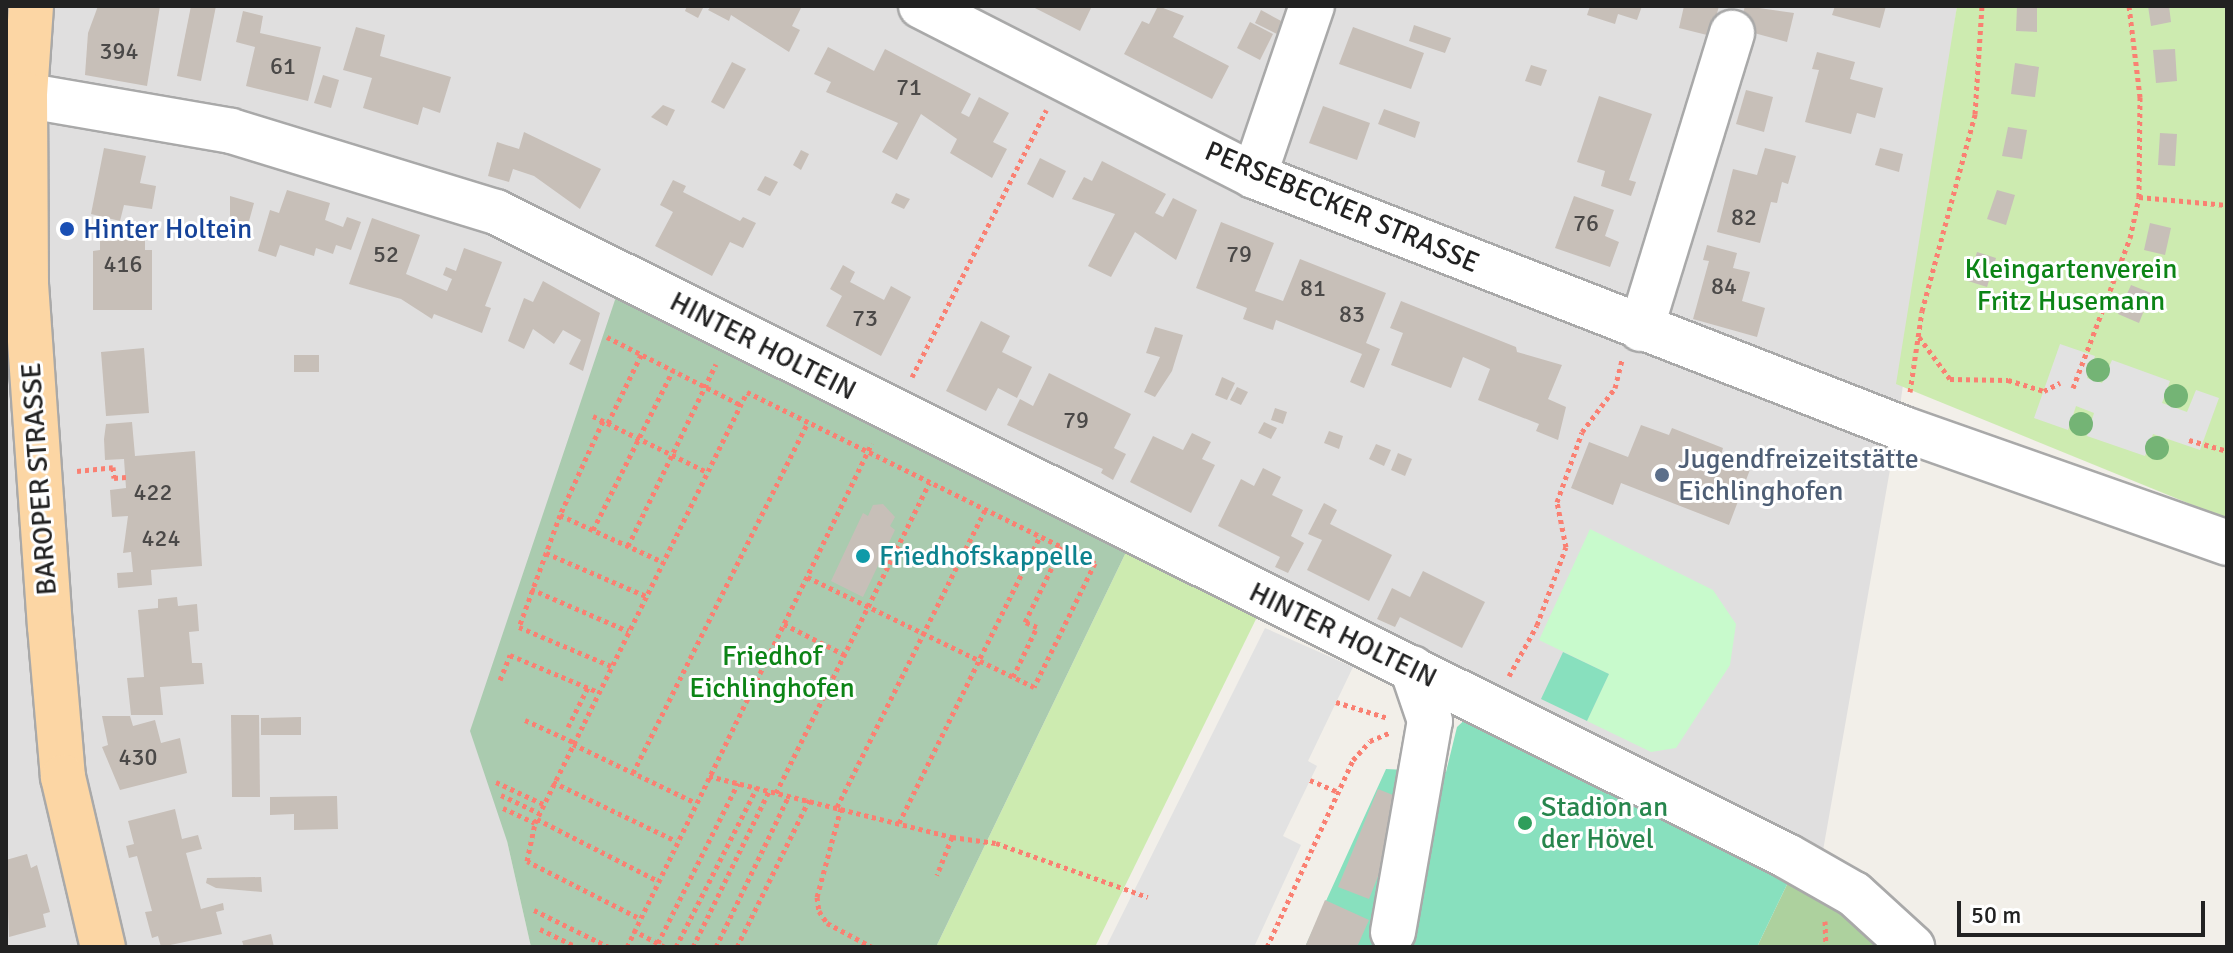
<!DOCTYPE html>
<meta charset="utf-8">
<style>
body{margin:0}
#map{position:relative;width:2233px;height:953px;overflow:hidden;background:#f2efe9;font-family:Signika,sans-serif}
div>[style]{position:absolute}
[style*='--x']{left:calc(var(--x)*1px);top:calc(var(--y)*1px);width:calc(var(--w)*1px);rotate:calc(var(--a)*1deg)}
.residential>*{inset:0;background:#e0dfdf}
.grass>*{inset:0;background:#cdebb0}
.forest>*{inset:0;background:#add19e}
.cemetery>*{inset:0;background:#aacbaf}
.park>*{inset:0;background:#c8facc}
.pitch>*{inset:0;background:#88e0be}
.parking>*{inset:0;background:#e2e2e2}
.building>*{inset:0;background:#c7bfb8}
.path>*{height:5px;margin-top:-2.5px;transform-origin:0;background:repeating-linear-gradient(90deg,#fa8072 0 4px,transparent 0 8px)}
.roads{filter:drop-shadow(2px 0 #a9a9a9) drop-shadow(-2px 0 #a9a9a9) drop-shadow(0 2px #a9a9a9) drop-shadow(0 -2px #a9a9a9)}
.minor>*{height:44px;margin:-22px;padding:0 22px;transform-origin:22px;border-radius:22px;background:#fff}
.major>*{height:44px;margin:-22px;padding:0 22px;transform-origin:22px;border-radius:22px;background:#fcd6a4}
.trees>*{width:24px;height:24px;margin:-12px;border-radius:50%;background:#74b475}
.dots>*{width:22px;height:22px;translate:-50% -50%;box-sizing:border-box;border:4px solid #fff;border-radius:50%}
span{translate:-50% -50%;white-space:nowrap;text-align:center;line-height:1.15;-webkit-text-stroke:6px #fff;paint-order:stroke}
.number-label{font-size:24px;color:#4b4948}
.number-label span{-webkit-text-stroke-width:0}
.street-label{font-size:28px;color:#222}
.transit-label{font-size:28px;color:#164399}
.left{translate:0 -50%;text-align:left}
.park-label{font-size:28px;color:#0c8416}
.service-label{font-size:28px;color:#4e5e75}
.culture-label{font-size:28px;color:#0d838f}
.leisure-label{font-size:28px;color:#27864d}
.frame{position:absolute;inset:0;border:8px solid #222;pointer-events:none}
.scale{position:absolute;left:1957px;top:901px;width:248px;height:36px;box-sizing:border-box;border:4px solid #222;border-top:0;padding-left:10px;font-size:24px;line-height:28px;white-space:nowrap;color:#222;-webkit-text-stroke:6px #fff;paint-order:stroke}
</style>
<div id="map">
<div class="residential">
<div style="clip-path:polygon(6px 6px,1957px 6px,1895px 441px,1821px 862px,1037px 471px,507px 841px,531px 947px,6px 947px)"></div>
</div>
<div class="grass">
<div style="clip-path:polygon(1957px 6px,2227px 6px,2227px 519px,1896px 384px)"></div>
<div style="clip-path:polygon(1128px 548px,1259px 613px,1095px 947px,936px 947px)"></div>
</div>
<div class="forest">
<div style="clip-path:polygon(1792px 874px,1900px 947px,1757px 947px)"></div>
</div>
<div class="cemetery">
<div style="clip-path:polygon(618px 291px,1128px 548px,936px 947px,531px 947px,507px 841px,470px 731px)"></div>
</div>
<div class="park">
<div style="clip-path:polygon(1590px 529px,1713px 590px,1736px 624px,1730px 665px,1676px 748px,1651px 752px,1587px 721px,1609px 674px,1539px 640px)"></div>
</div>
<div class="pitch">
<div style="clip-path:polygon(1563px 652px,1609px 674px,1587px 721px,1541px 699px)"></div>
<div style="clip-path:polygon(1471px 714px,1792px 874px,1757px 947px,1305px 947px,1386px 769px,1446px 772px,1457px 727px)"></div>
</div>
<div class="parking">
<div style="clip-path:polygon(2060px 344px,2095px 356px,2087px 378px,2102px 383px,2112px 360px,2170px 381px,2162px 403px,2187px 412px,2196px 390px,2219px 398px,2200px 450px,2153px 434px,2145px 456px,2087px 436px,2094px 413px,2076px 406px,2068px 430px,2034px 418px)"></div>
<div style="clip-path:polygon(1265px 628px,1353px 667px,1308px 761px,1317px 766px,1283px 836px,1301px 845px,1254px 947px,1106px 947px)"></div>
</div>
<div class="building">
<div style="clip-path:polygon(98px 6px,160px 6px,147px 86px,85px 75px,88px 33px)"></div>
<div style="clip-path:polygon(191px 6px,216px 6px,201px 81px,177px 76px)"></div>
<div style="clip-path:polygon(687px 6px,704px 6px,698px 18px,685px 11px)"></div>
<div style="clip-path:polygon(711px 6px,802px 6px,792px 26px,800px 30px,789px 52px,731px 15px,729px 21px,708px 10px)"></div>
<div style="clip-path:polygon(1031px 6px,1092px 6px,1080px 31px)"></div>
<div style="clip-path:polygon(1158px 6px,1184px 16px,1173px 37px,1229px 66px,1212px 99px,1124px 54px,1142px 21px,1149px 24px)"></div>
<div style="clip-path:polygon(1590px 6px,1642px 6px,1637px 20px,1618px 14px,1615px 24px,1587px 15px)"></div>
<div style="clip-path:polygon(1684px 6px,1719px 6px,1711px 36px,1679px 28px)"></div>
<div style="clip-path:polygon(1745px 6px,1794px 13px,1787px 42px,1739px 29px)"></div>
<div style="clip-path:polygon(1835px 6px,1886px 6px,1880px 28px,1832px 15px)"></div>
<div style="clip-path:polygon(2017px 6px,2037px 7px,2037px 32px,2016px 31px)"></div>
<div style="clip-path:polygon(2148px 6px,2169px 6px,2171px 22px,2151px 26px)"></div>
<div style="clip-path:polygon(1261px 10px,1283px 22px,1277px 34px,1255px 23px)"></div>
<div style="clip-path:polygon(243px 11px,263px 16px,260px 33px,321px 47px,308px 101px,246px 86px,255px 47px,236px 42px)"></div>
<div style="clip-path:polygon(1250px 22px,1273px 34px,1260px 60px,1237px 48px)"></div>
<div style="clip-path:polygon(1414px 25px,1451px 38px,1445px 53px,1409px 41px)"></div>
<div style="clip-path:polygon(356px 27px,385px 35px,380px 56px,451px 77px,440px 113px,423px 107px,418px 125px,363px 108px,372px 78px,343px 70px)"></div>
<div style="clip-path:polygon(1353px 27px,1424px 53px,1411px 89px,1339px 64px)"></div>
<div style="clip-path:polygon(828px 47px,874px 71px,885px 49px,971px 94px,961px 113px,969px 117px,979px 97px,1009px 113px,993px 142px,1007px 149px,992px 178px,950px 153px,957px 139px,921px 114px,897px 160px,882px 152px,898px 123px,826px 92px,831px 82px,814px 74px)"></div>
<div style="clip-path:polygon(2175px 49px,2177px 81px,2156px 83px,2153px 50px)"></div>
<div style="clip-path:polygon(1817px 52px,1855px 62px,1850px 79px,1883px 88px,1875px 118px,1857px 113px,1851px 134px,1805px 122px,1819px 70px,1812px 69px)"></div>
<div style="clip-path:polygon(732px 62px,746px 69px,724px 109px,711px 102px)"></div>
<div style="clip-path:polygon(2015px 63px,2039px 67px,2035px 97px,2011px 94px)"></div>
<div style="clip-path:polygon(1531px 65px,1547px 70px,1541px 86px,1525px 81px)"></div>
<div style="clip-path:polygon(323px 75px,339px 80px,331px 108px,314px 103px)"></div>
<div style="clip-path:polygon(1746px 90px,1773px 97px,1764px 132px,1736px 124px)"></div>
<div style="clip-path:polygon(1599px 96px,1652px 114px,1629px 180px,1636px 182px,1631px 196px,1601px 186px,1605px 171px,1577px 162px)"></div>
<div style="clip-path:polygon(663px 105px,675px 110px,667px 126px,651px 117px)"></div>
<div style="clip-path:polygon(1323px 106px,1370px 123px,1357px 160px,1309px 143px)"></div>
<div style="clip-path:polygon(1384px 109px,1420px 122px,1415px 138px,1378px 124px)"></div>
<div style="clip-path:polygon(2008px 127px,2027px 130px,2022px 159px,2002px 156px)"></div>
<div style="clip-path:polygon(524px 132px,601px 169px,580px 209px,534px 176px,513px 169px,509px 182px,488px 176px,497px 142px,519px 149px)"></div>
<div style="clip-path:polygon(2160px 133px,2177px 134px,2175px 166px,2158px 165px)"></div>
<div style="clip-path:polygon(104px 148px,146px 156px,140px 183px,156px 186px,152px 209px,124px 205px,120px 221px,91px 214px)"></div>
<div style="clip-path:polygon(1765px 148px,1796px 156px,1788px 184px,1782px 182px,1777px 203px,1771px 202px,1760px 243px,1717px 232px,1733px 169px,1757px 175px)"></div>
<div style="clip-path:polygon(1880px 148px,1903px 154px,1899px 172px,1875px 165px)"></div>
<div style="clip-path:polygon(801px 150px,809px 154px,801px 170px,793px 165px)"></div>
<div style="clip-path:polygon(1040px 158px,1066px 171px,1053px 198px,1027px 184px)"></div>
<div style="clip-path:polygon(1102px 161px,1166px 194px,1155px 213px,1163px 217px,1173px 198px,1197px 210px,1176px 260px,1135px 232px,1111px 277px,1088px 266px,1115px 214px,1072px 199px,1084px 177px,1092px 181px)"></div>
<div style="clip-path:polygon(765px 176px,778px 182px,770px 196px,757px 190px)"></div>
<div style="clip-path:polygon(673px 180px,686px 186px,683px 192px,740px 221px,743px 217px,756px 223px,743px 248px,730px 242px,712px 276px,655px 246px,673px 212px,660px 205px)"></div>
<div style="clip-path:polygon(287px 190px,330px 203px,325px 220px,343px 227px,347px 217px,361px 222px,351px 250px,336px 245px,333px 254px,316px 248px,314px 256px,280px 245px,276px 257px,258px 251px,270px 210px,279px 213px)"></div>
<div style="clip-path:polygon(1997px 190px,2015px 195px,2006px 225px,1987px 219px)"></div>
<div style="clip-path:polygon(896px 193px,910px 199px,904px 209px,891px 203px)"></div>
<div style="clip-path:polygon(230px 196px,254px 203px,246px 232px,230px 227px)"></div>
<div style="clip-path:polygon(1574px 196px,1614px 210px,1605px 236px,1619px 242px,1610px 267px,1555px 248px)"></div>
<div style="clip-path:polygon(372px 218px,420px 235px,406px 274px,447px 291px,452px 279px,443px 275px,446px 267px,456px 271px,464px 248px,502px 262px,485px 306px,491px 308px,482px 333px,434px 314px,432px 319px,401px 299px,349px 284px)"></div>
<div style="clip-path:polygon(1221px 222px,1274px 243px,1255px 291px,1283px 301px,1300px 259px,1386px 293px,1366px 343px,1380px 349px,1364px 388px,1350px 382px,1362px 354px,1276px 320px,1273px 330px,1243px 319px,1247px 308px,1196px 288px)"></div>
<div style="clip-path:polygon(2150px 223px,2171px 228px,2165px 255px,2144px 250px)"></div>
<div style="clip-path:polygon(145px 235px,145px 250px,152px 250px,152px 310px,93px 310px,93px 251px,100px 250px,100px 236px)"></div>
<div style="clip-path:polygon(1707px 245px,1737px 253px,1733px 268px,1750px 272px,1742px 301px,1765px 308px,1757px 337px,1693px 319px,1709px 261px,1703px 260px)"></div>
<div style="clip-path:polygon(1977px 252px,1996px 258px,1987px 287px,1968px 281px)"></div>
<div style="clip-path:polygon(843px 265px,855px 272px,850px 282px,884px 300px,891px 286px,911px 297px,881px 356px,826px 326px,842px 296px,830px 289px)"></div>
<div style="clip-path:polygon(543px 281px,600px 313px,583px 371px,569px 364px,581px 340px,563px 330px,554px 344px,533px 329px,524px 349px,508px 341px,524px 298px,533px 302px)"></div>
<div style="clip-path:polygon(2131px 285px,2151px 293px,2139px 323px,2118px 314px)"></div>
<div style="clip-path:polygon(1401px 301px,1516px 347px,1517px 352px,1562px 365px,1548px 399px,1566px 407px,1558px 440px,1536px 431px,1539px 424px,1478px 400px,1490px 369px,1477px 363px,1463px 357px,1451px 388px,1391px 365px,1403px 333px,1390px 328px)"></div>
<div style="clip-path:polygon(981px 321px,1010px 336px,1002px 352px,1032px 367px,1017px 398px,998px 388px,986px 411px,946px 391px)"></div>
<div style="clip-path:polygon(1155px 327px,1183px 335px,1172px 371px,1155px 397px,1144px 392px,1160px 357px,1146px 353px)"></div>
<div style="clip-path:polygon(144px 348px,149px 413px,106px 416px,101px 352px)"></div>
<div style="clip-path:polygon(294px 355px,319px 355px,319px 372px,294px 372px)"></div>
<div style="clip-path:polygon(1049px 373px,1131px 414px,1114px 448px,1126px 454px,1113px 480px,1101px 473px,1103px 469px,1007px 425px,1020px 399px,1033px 406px)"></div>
<div style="clip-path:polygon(1222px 377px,1235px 383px,1227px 400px,1215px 395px)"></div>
<div style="clip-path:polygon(1237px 387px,1248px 392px,1241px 405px,1230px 400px)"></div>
<div style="clip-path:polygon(1275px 408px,1287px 412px,1283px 424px,1271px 420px)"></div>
<div style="clip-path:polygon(132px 422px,135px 456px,195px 451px,202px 566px,151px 570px,152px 585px,118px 588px,117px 573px,133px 572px,131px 552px,123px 553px,128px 516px,112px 517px,110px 490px,126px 488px,124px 459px,105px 460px,104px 439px,106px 424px)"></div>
<div style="clip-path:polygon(1264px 422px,1277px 428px,1271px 439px,1258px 433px)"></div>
<div style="clip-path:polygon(1641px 425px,1669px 435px,1672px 428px,1723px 448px,1721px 455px,1751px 467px,1729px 525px,1621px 483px,1613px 505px,1571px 488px,1589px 442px,1628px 457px)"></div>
<div style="clip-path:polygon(1329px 431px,1343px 436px,1339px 449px,1324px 443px)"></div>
<div style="clip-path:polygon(1192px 433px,1211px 442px,1202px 459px,1215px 465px,1191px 513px,1130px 482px,1153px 436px,1183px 450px)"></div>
<div style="clip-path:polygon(1376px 444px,1391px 450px,1384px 466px,1369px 459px)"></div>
<div style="clip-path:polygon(1398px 453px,1412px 459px,1405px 476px,1391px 470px)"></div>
<div style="clip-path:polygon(1263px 468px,1281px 477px,1272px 495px,1303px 510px,1291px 536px,1304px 543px,1288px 573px,1275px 567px,1280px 557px,1218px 526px,1241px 479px,1254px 486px)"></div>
<div style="clip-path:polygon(1324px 503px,1337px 510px,1330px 524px,1392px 555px,1369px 601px,1307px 570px,1322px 540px,1308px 534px)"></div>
<div style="clip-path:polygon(883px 504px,895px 517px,890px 526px,895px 530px,863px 597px,831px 581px,863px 513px,868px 516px,873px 505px)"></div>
<div style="clip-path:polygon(1423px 571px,1485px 602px,1462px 648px,1400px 617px,1395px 627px,1377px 619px,1392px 588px,1410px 597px)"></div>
<div style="clip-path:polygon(177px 597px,178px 606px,197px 604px,199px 631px,189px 632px,192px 663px,202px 663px,204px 684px,160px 687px,163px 715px,131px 715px,127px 678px,144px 677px,138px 610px,158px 608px,158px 599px)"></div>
<div style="clip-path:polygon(231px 715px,259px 715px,260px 797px,232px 797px)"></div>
<div style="clip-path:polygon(102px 716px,130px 716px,133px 726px,155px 720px,161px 743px,180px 738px,187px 773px,120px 790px,102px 747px,108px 745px)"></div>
<div style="clip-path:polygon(301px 717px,301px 735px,261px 735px,261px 718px)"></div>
<div style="clip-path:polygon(1378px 789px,1408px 801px,1369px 899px,1338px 887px)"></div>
<div style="clip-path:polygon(337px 796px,338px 829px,294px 830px,294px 814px,270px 815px,270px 797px)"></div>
<div style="clip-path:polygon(175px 809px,182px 839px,198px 835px,202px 849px,186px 853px,201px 909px,223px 903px,224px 910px,216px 912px,222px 934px,161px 947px,158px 936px,152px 938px,145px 912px,152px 911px,137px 856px,129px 858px,126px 846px,134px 844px,128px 821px)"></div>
<div style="clip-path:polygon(27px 854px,31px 868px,37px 865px,50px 912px,43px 914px,46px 927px,9px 937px,6px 860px)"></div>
<div style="clip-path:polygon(261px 877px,262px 892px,216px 888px,206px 883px,207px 878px)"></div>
<div style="clip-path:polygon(1325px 900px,1369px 920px,1357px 947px,1305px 947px)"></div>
<div style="clip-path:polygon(271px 934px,274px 947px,244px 947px,242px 941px)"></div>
</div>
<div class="path">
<div style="--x:2129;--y:6;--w:92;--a:83.1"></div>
<div style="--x:2140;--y:97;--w:100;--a:90.6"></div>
<div style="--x:607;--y:337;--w:150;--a:26.9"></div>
<div style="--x:1919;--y:337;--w:52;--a:53.6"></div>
<div style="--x:1950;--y:379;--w:58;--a:1"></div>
<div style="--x:2008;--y:380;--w:38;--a:17"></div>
<div style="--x:2044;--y:391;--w:18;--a:-27"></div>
<div style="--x:912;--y:377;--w:299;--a:-63.3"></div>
<div style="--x:2073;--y:388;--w:160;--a:-69.2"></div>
<div style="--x:2130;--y:238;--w:42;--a:-77.6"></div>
<div style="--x:2139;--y:197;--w:88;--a:5.2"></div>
<div style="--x:1910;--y:392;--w:82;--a:-81.6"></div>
<div style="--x:1922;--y:311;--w:204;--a:-74.9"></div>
<div style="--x:1975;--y:114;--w:108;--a:-86.3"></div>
<div style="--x:593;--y:416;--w:127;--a:26.2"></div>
<div style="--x:603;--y:421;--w:103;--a:114.6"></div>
<div style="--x:560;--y:515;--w:119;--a:110.1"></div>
<div style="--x:519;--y:627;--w:100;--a:23"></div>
<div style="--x:608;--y:423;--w:76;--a:-64.1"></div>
<div style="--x:2189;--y:440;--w:40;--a:16"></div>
<div style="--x:77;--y:471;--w:36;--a:-6"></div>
<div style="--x:113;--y:467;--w:11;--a:85"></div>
<div style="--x:114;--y:478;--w:12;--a:-5"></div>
<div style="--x:560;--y:515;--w:113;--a:24.5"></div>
<div style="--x:593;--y:530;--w:179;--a:-63.4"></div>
<div style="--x:628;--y:546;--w:202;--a:-64.2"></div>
<div style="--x:546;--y:553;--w:109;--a:23.3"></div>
<div style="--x:531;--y:589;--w:106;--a:23.4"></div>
<div style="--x:784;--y:624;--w:68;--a:26.9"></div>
<div style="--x:1509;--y:676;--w:58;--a:-61.2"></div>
<div style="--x:1537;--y:625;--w:83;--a:-69.6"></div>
<div style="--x:1566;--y:547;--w:46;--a:-101.3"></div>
<div style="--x:1557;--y:502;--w:74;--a:-70.3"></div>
<div style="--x:1582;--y:432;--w:55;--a:-53.1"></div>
<div style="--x:1615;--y:388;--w:29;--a:-76"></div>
<div style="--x:1013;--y:677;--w:55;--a:-64.4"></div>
<div style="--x:1037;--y:627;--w:13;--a:-157"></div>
<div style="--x:1025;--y:622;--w:84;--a:-63.7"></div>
<div style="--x:500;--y:680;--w:27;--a:-68"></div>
<div style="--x:510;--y:655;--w:95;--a:22.8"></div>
<div style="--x:1336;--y:702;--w:54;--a:17.1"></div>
<div style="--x:525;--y:720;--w:53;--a:24.6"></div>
<div style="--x:568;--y:727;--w:45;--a:-63.4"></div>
<div style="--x:573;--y:744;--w:136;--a:25.6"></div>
<div style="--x:633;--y:773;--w:390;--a:-63.5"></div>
<div style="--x:709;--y:776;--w:251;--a:14.1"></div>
<div style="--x:952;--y:837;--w:41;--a:111.5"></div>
<div style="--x:1310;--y:780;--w:30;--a:23"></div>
<div style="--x:496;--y:782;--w:52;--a:25.1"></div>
<div style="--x:553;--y:782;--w:136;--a:25.6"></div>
<div style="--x:776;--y:793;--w:346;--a:-63.7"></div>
<div style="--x:501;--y:795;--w:42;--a:25.3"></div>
<div style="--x:837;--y:807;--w:332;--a:-63.5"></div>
<div style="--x:503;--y:808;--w:35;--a:25"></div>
<div style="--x:841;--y:808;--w:92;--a:105.1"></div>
<div style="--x:817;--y:897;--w:14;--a:82"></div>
<div style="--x:819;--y:911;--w:14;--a:56"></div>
<div style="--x:827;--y:923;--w:51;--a:28.1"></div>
<div style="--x:537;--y:819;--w:134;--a:27.1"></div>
<div style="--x:899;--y:823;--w:320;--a:-63.8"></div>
<div style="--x:952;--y:837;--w:44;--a:7.8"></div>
<div style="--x:996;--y:843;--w:161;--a:19.6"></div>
<div style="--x:534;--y:910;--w:84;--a:26.3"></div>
<div style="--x:637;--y:917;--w:123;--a:-153"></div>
<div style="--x:527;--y:861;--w:39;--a:-78"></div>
<div style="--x:535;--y:823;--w:480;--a:-63.8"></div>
<div style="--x:747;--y:392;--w:388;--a:26.2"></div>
<div style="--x:1095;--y:563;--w:138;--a:116.2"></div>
<div style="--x:1034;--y:687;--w:252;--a:-154.1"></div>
<div style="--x:1825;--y:921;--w:26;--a:88"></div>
<div style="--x:540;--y:929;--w:41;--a:25.9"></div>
<div style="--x:633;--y:930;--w:36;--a:28"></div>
<div style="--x:658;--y:943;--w:179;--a:-63.4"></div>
<div style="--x:627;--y:947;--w:560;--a:-64.08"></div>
<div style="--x:676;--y:947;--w:179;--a:-63.1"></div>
<div style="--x:693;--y:947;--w:174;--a:-64"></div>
<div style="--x:716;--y:947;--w:169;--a:-64.3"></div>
<div style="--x:737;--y:947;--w:164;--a:-63.9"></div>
<div style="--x:1267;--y:947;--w:206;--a:-65.3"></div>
<div style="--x:1353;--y:760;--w:25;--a:-48"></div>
<div style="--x:1370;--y:741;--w:21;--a:-23"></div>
</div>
<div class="roads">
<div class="minor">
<div style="--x:921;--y:6;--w:374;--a:27"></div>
<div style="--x:1254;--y:176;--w:698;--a:21.27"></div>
<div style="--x:1904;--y:429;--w:343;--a:19.4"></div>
<div style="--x:6;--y:92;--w:228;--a:9.8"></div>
<div style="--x:231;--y:131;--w:277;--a:17"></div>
<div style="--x:496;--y:212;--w:1443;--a:26.51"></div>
<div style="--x:1787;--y:856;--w:77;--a:29.6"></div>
<div style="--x:1854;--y:894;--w:79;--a:42.4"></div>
<div style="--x:1254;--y:176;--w:180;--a:-71.2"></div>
<div style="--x:1641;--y:329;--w:310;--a:-72.9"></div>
<div style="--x:1393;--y:932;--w:214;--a:-80.1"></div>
<div style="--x:1430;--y:721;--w:56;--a:-108.8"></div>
</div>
<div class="major">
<div style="--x:31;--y:6;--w:88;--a:93.9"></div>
<div style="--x:25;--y:94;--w:190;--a:89.7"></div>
<div style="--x:26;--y:284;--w:343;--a:86"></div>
<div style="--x:50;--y:626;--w:152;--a:85.1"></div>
<div style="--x:63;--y:777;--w:175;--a:76.8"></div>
</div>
</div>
<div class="trees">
<div style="left:2098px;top:370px"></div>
<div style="left:2176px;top:396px"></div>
<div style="left:2081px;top:424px"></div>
<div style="left:2157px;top:448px"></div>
</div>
<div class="dots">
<div style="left:67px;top:229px;background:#1a4fb4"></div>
<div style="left:1662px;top:475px;background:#5c6f8a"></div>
<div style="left:863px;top:556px;background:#0f9aa8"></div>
<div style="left:1525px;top:823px;background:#2e9e5b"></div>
</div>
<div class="number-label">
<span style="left:119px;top:52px">394</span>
<span style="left:283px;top:67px">61</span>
<span style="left:909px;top:88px">71</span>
<span style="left:1744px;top:218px">82</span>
<span style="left:1586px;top:224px">76</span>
<span style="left:386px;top:255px">52</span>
<span style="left:1239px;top:255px">79</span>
<span style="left:123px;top:265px">416</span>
<span style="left:1724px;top:287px">84</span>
<span style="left:1313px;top:289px">81</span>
<span style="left:1352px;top:315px">83</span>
<span style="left:865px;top:319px">73</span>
<span style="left:1076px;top:421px">79</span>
<span style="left:153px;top:493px">422</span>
<span style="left:161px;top:539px">424</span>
<span style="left:138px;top:758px">430</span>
</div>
<div class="street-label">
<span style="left:1342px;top:207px;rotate:23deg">PERSEBECKER STRASSE</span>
<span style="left:763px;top:346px;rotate:27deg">HINTER HOLTEIN</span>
<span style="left:39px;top:479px;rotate:-94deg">BAROPER STRASSE</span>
<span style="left:1343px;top:635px;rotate:26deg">HINTER HOLTEIN</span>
</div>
<div class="transit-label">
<span class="left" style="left:83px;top:229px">Hinter Holtein</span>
</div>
<div class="park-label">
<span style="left:2071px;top:285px">Kleingartenverein<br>Fritz Husemann</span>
<span style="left:772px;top:672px">Friedhof<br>Eichlinghofen</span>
</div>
<div class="service-label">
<span class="left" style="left:1678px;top:475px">Jugendfreizeitstätte<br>Eichlinghofen</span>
</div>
<div class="culture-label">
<span class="left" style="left:879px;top:556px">Friedhofskappelle</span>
</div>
<div class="leisure-label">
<span class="left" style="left:1541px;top:823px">Stadion an<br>der Hövel</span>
</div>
<div class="frame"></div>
<div class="scale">50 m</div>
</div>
